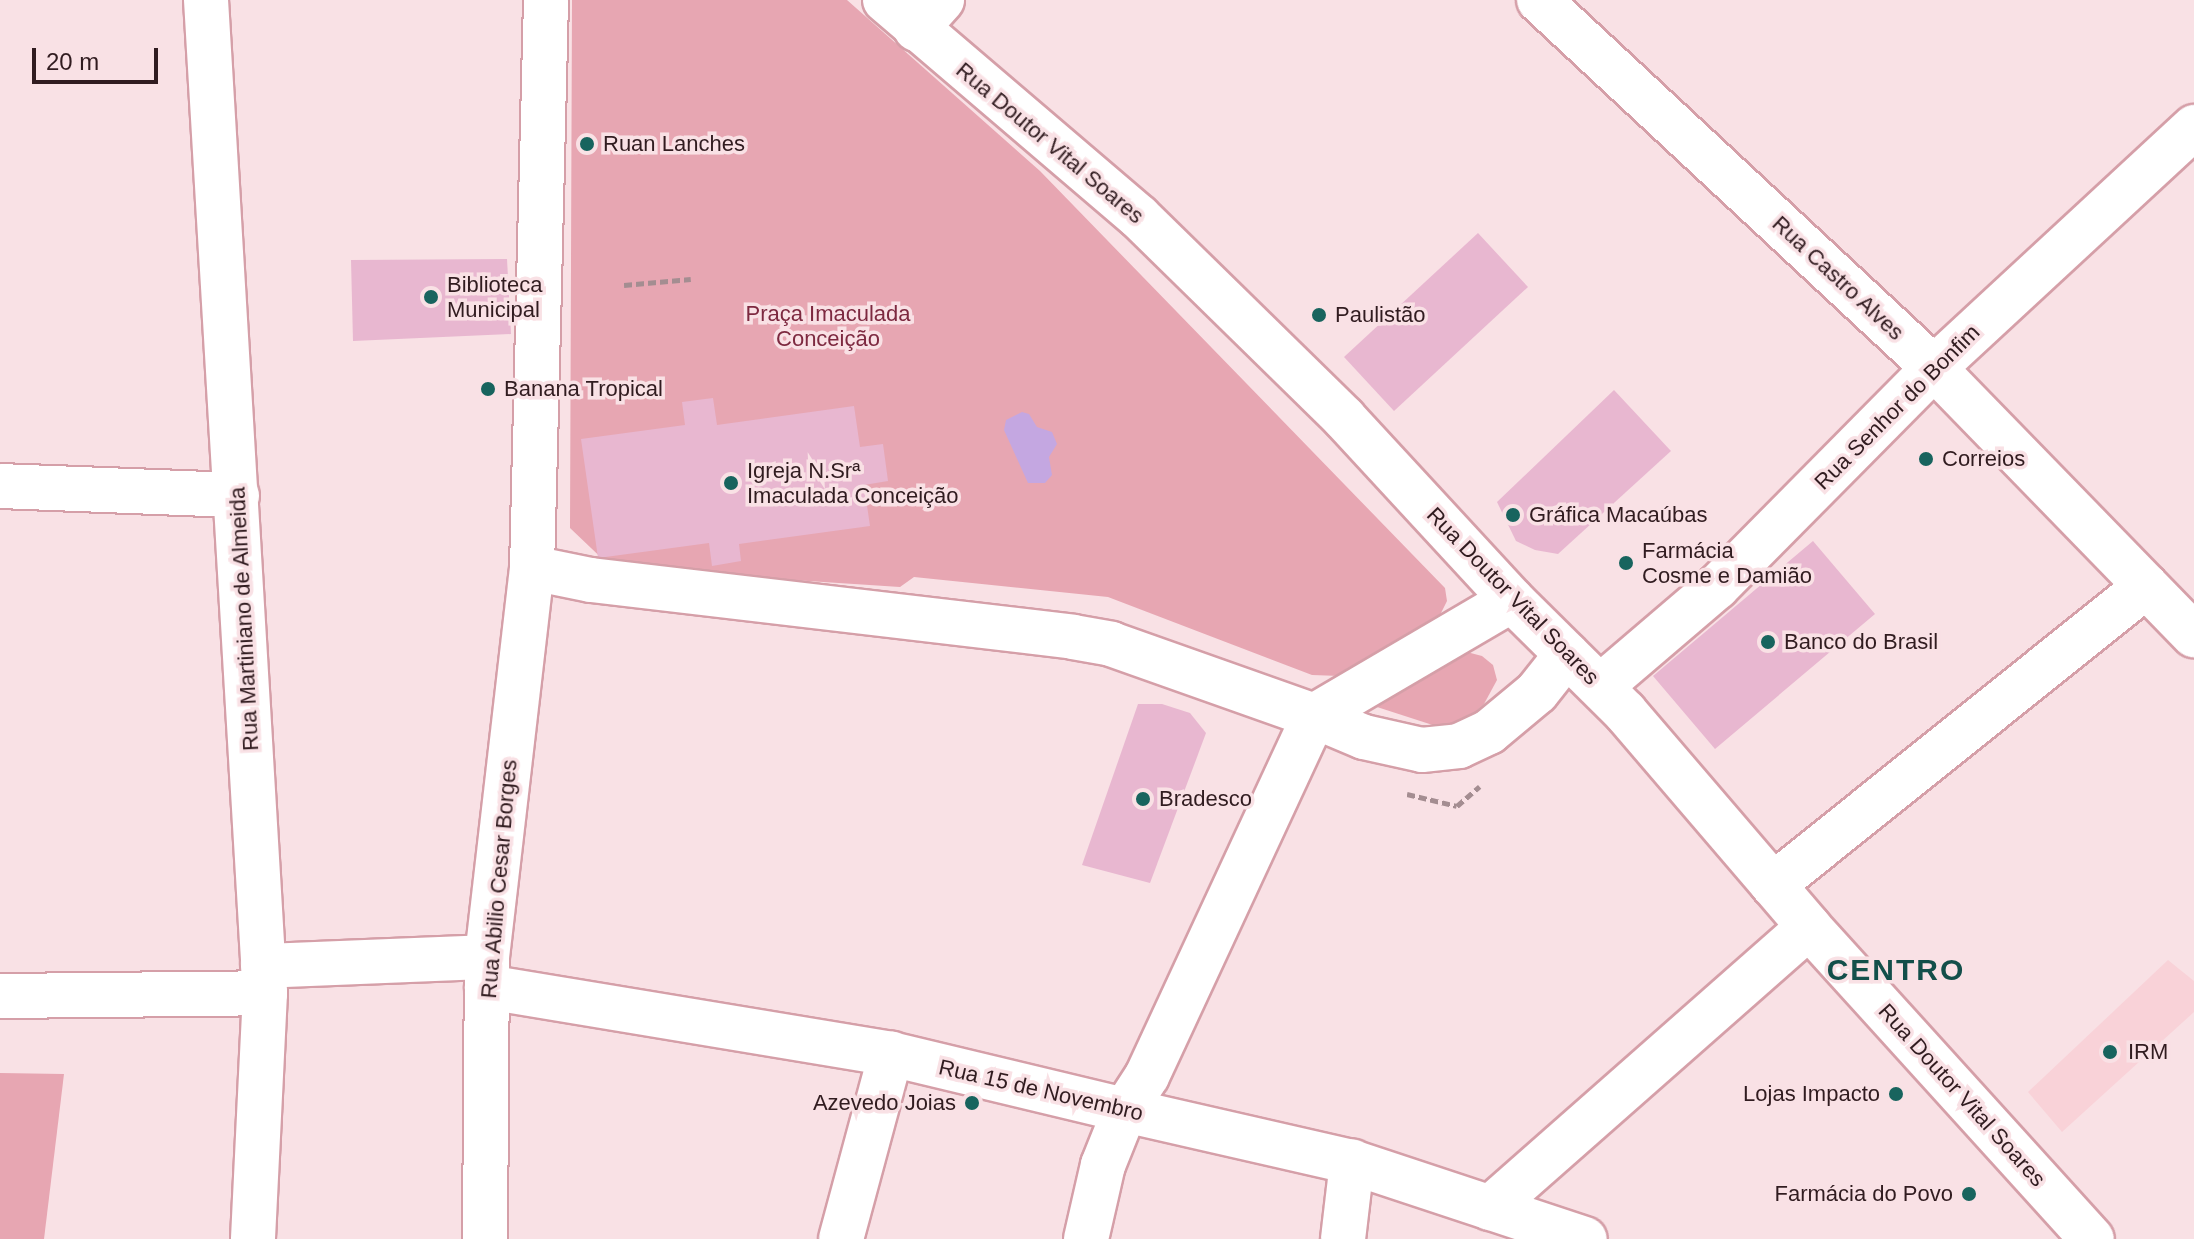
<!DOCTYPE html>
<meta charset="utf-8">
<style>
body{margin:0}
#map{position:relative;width:2194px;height:1239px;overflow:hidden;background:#f9e1e5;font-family:Helvetica,sans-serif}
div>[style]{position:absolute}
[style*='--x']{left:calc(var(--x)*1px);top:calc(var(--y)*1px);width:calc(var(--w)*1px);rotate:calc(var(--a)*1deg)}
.built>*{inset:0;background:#f9d2d8}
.green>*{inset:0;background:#e7a6b2}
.water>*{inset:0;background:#c4a7e1}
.building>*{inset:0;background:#e8b7d0}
.path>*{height:5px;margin-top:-2.5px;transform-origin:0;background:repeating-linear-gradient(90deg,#a48d91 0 8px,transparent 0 12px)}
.roads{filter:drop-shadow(2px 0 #d59fa8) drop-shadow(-2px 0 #d59fa8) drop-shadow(0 2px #d59fa8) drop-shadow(0 -2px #d59fa8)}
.minor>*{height:44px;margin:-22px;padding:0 22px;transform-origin:22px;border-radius:22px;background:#fff}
.major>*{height:44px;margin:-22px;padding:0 22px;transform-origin:22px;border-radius:22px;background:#fff}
.dots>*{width:22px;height:22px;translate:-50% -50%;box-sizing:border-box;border:4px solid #f9e1e5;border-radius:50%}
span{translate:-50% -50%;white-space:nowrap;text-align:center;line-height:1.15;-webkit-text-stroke:7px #f9e1e5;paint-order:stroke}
.street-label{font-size:22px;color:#311c20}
.poi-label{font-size:22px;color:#311c20}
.left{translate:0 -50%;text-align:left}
.right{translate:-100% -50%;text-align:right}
.park-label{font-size:22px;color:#7d2940}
.district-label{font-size:30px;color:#134f4a;font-weight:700;letter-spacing:2px}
.scale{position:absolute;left:32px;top:48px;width:126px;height:36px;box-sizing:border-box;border:4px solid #311c20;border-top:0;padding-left:10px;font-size:24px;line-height:28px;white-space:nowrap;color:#311c20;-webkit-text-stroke:6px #f9e1e5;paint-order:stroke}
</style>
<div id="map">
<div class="built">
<div style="clip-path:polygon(2168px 960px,2194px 981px,2194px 1012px,2062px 1132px,2028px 1092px)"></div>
</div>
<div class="green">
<div style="clip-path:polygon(572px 0,847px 0,1040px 171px,1445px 588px,1447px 601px,1440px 615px,1406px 640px,1340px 676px,1312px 675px,1108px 597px,914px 577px,900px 587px,612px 568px,570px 528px)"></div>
<div style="clip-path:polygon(1463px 651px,1482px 656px,1493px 665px,1497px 680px,1484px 704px,1468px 718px,1445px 729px,1377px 707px)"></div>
<div style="clip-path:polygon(0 1073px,64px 1074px,44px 1239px,0 1239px)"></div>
</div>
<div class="water">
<div style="clip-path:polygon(1022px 412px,1029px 414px,1037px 427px,1052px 432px,1057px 444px,1049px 457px,1052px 475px,1045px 483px,1028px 483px,1004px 430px,1006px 420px)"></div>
</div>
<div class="building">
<div style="clip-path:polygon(1478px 233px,1528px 287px,1394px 411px,1344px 357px)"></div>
<div style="clip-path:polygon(507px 259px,511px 334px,353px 341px,351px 260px)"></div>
<div style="clip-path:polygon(1614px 390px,1671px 451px,1558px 554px,1535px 550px,1516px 541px,1497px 502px)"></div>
<div style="clip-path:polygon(713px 398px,717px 425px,854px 406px,860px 447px,883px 444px,888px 481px,864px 485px,870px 526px,739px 544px,741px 561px,712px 566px,709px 543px,598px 558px,581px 439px,685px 425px,682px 402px)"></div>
<div style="clip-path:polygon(1813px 541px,1875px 614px,1715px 749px,1653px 676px)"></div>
<div style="clip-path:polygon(1138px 704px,1162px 704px,1190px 713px,1206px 733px,1150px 883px,1082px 865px)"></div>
</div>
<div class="path">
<div style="--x:624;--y:285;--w:67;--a:-5.1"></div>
<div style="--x:1407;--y:794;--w:51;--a:13.5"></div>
<div style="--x:1457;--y:806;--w:30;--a:-41"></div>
</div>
<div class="roads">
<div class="minor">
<div style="--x:206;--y:0;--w:995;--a:86.6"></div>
<div style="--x:265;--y:993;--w:246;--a:92.8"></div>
<div style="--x:1539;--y:0;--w:540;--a:42.97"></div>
<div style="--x:1934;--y:368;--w:373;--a:45.8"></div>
<div style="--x:916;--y:29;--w:39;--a:-48"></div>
<div style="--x:0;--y:486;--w:237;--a:2.2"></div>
<div style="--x:1601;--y:686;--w:153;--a:-40.5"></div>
<div style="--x:1717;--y:587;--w:308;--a:-45.3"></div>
<div style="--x:1934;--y:368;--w:355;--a:-42.8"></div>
<div style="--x:1773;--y:885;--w:478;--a:-38.7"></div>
<div style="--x:263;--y:966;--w:224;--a:-2.3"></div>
<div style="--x:487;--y:987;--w:410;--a:9.4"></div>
<div style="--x:891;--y:1054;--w:241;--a:13.5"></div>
<div style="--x:0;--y:996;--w:265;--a:-0.6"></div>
<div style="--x:1490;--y:1208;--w:425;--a:-41.4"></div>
<div style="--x:485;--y:1239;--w:282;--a:-89.6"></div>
<div style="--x:487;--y:957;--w:392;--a:-83.4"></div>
<div style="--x:841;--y:1239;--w:192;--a:-74.9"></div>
<div style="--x:1343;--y:1239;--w:78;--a:-83.3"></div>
</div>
<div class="major">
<div style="--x:546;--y:0;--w:568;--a:91.41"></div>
<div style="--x:532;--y:568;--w:60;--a:11.5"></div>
<div style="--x:591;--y:580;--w:485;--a:6.7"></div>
<div style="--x:1073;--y:637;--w:39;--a:10"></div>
<div style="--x:1111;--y:644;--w:215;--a:19.5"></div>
<div style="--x:1314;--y:716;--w:54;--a:22.8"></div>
<div style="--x:1364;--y:737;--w:59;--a:12.6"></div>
<div style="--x:1422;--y:750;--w:37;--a:-6"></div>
<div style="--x:1459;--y:746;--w:33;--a:-25"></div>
<div style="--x:1489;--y:732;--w:62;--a:-39.8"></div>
<div style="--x:1537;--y:692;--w:48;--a:-51.7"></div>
<div style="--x:885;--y:0;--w:334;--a:40.5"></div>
<div style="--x:1139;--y:217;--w:287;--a:44.4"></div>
<div style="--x:1344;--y:418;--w:248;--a:47.3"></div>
<div style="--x:1512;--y:600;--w:159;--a:44.7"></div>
<div style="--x:1625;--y:712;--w:283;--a:49.4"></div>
<div style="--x:1809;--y:927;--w:421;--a:47.8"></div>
<div style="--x:1125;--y:1110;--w:233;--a:12.9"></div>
<div style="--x:1352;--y:1162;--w:245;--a:18.3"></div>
<div style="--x:1086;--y:1239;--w:76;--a:-77.1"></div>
<div style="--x:1103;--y:1165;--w:59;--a:-68.2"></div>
<div style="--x:1125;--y:1110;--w:40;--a:-57.1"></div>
<div style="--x:1147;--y:1076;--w:397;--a:-65.1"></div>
<div style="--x:1314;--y:716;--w:229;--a:-30.4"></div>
</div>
</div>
<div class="dots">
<div style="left:587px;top:144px;background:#18645e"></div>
<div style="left:431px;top:297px;background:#18645e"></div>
<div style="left:1319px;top:315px;background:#18645e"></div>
<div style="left:488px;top:389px;background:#18645e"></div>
<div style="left:1926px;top:459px;background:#18645e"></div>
<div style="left:731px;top:483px;background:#18645e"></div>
<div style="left:1513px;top:515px;background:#18645e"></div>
<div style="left:1626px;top:563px;background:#18645e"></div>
<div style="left:1768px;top:642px;background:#18645e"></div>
<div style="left:1143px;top:799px;background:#18645e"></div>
<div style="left:2110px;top:1052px;background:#18645e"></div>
<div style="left:1896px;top:1094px;background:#18645e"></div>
<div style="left:972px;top:1103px;background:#18645e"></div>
<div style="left:1969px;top:1194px;background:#18645e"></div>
</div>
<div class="street-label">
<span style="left:1050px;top:143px;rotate:40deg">Rua Doutor Vital Soares</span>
<span style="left:1838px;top:278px;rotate:43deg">Rua Castro Alves</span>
<span style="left:1897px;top:407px;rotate:-45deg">Rua Senhor do Bonfim</span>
<span style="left:1513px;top:596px;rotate:46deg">Rua Doutor Vital Soares</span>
<span style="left:244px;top:619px;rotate:-93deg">Rua Martiniano de Almeida</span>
<span style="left:499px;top:879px;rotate:-85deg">Rua Abilio Cesar Borges</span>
<span style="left:1041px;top:1090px;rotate:13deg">Rua 15 de Novembro</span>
<span style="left:1962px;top:1095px;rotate:48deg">Rua Doutor Vital Soares</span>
</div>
<div class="poi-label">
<span class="left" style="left:603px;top:144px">Ruan Lanches</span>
<span class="left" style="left:447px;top:297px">Biblioteca<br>Municipal</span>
<span class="left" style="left:1335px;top:315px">Paulistão</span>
<span class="left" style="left:504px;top:389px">Banana Tropical</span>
<span class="left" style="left:1942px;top:459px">Correios</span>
<span class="left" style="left:747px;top:483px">Igreja N.Srª<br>Imaculada Conceição</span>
<span class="left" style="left:1529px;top:515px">Gráfica Macaúbas</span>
<span class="left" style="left:1642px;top:563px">Farmácia<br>Cosme e Damião</span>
<span class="left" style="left:1784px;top:642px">Banco do Brasil</span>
<span class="left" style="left:1159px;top:799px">Bradesco</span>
<span class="left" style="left:2128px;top:1052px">IRM</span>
<span class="right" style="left:1880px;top:1094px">Lojas Impacto</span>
<span class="right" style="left:956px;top:1103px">Azevedo Joias</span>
<span class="right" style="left:1953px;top:1194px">Farmácia do Povo</span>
</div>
<div class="park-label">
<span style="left:828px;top:326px">Praça Imaculada<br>Conceição</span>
</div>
<div class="district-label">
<span style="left:1896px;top:970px">CENTRO</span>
</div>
<div class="scale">20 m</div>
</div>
